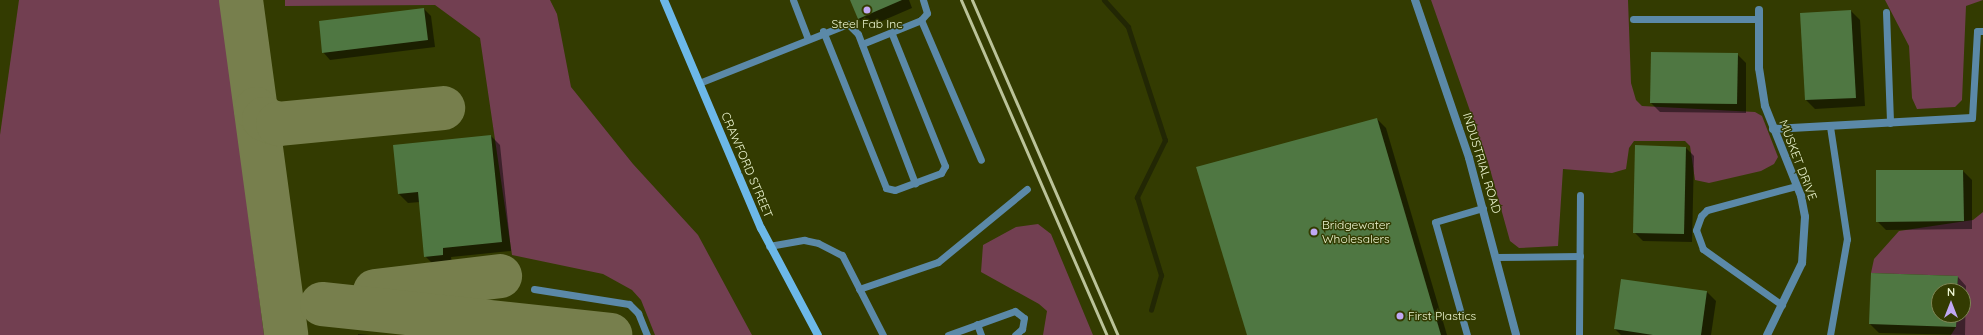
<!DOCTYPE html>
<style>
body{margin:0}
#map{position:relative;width:1983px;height:335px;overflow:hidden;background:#333b01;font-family:Quicksand,sans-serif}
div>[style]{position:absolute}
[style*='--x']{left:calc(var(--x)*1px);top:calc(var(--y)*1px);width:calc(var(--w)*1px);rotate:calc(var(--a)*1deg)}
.green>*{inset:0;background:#723f51}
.shadow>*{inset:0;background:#0007}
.stream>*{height:5px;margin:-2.5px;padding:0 2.5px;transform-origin:2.5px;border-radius:2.5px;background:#222704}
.taxiway>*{height:44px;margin:-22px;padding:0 22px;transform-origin:22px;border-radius:22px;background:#777f4d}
.building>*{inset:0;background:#4f7742}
.lane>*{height:7px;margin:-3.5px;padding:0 3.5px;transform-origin:3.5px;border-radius:3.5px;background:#5b89a8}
.street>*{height:8px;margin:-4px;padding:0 4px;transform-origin:4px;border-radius:4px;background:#5b89a8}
.secondary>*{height:8px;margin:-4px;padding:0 4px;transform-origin:4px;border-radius:4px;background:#6cb8e8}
.rail>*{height:3px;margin:-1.5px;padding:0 1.5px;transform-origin:1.5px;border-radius:1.5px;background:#bbc399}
.dots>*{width:11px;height:11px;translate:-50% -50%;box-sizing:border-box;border:2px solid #333b01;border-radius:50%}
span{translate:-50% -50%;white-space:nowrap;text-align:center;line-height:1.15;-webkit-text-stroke:3px #333b01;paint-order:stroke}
.poi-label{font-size:12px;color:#eef7d3}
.left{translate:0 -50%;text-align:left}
.street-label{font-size:12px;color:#eef7d3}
.north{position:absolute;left:1931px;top:283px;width:40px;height:40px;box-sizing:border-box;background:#333b01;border:1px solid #7e8655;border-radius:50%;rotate:0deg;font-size:11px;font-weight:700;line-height:16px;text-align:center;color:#eef7d3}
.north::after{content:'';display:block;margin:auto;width:14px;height:18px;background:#c0a8f4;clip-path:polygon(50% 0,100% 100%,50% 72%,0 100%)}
</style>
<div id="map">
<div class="green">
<div style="clip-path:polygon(19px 0,221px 0,264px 335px,0 335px,0 135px)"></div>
<div style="clip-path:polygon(285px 0,550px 0,557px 14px,571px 87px,633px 164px,698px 235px,752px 335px,655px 335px,641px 300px,632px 290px,603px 274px,512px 255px,480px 38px,435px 5px,285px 6px)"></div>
<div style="clip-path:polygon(1431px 0,1628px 0,1631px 83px,1636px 100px,1642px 106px,1755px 112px,1762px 116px,1778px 157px,1774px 164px,1761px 171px,1709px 183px,1695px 180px,1690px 146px,1685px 141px,1634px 141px,1629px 148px,1626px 169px,1612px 173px,1563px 169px,1558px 246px,1519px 248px,1510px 241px,1488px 162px)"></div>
<div style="clip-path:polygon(1885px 0,1983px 0,1966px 6px,1962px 100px,1955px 107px,1917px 109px,1912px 98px,1909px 46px)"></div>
<div style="clip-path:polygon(1983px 212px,1983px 335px,1951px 335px,1956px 327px,1957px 315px,1963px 315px,1963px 291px,1957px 291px,1958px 276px,1871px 273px,1874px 259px,1899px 231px,1973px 220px)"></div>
<div style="clip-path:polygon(1038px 224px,1051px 234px,1093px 335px,1043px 335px,1047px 311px,1039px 304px,981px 272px,983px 245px,1016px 227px)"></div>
</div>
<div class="shadow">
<div style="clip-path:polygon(851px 0,909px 0,912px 8px,868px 27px,859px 19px)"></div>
<div style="clip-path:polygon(424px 9px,431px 16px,435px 47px,330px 60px,323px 52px)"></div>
<div style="clip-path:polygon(1851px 11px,1860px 20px,1865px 106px,1815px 109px,1806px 100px)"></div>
<div style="clip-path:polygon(1737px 54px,1746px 63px,1746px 113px,1660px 112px,1651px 103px)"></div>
<div style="clip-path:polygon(1377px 119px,1386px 128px,1447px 335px,1248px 335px)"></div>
<div style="clip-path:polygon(491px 136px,500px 145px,511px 251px,451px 257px,452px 263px,434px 265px,425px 256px,420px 202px,408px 203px,399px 194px,394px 146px)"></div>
<div style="clip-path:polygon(1686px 148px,1694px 156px,1692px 242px,1643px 241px,1634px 232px)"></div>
<div style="clip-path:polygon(1963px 171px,1972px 180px,1972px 229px,1886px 230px,1877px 221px)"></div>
<div style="clip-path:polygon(evenodd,1958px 277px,1966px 286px,1965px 335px,1879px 333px,1870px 324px,1958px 277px,1939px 291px,1963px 291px,1963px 315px,1939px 315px,1939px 291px)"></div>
<div style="clip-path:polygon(1707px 292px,1716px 301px,1711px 335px,1621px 335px,1615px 329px)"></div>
<div style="clip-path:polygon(358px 334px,370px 335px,358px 335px)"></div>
</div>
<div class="stream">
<div style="--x:1104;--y:0;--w:36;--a:48"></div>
<div style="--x:1128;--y:27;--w:119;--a:71.9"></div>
<div style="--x:1165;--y:140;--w:64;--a:116.2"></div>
<div style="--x:1137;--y:197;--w:82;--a:72.9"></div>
<div style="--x:1161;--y:275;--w:36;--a:106"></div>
</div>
<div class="taxiway">
<div style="--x:241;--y:0;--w:338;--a:82.3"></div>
<div style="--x:256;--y:109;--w:13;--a:51"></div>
<div style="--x:264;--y:119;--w:15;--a:20"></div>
<div style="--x:278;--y:124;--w:166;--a:-5.5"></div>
<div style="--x:375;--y:291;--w:126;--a:-6.8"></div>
<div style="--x:322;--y:304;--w:290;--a:6.1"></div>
</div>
<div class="building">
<div style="clip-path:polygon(850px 0,902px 0,858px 19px)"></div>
<div style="clip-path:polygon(424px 8px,428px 40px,322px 53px,319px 21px)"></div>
<div style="clip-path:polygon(1851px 10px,1856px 98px,1805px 100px,1800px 13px)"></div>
<div style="clip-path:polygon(1651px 52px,1738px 53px,1737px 104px,1650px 103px)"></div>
<div style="clip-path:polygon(1377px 118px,1441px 335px,1247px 335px,1196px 167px)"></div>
<div style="clip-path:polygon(491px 135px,502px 242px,443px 248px,443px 255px,424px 257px,418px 192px,398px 194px,393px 145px)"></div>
<div style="clip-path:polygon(1635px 145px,1686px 147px,1684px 234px,1633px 233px)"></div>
<div style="clip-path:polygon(1876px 170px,1963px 170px,1964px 221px,1876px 222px)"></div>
<div style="clip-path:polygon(1871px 273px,1958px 276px,1957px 291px,1939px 291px,1939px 315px,1957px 315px,1956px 327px,1869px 324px)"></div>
<div style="clip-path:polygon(1621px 279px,1707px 291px,1701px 335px,1653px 335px,1614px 329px)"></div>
</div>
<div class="lane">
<div style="--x:793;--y:0;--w:40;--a:69"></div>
<div style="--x:1886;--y:12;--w:111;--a:87.9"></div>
<div style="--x:1633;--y:19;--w:126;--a:0"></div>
<div style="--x:921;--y:20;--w:152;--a:66.8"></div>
<div style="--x:823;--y:31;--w:169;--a:68.1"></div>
<div style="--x:886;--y:188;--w:9;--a:13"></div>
<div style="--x:895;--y:190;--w:49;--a:-20.3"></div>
<div style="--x:941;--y:173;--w:8;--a:-60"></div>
<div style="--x:945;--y:166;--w:144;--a:-111.9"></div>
<div style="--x:862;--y:44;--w:64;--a:-22.1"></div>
<div style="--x:921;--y:20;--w:9;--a:-49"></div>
<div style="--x:927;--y:13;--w:14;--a:-107"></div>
<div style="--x:699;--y:83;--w:160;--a:-21.6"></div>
<div style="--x:848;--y:24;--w:14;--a:45"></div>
<div style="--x:858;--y:34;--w:160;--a:69.1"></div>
<div style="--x:1972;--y:118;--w:87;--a:-86.7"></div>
<div style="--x:1977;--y:31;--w:6;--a:0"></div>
<div style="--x:769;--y:246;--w:36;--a:-10"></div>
<div style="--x:804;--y:240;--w:14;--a:12"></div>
<div style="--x:818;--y:243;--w:27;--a:27"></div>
<div style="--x:842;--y:255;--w:90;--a:62.9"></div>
<div style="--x:1496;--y:257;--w:84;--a:-0.7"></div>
<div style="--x:534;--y:289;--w:96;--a:9"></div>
<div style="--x:629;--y:304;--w:13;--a:45"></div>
<div style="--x:638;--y:313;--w:24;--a:68"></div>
<div style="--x:859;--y:289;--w:83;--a:-18.9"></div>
<div style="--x:938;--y:262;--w:115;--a:-39.4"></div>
<div style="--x:1782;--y:305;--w:97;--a:-144.7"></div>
<div style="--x:1703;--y:249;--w:20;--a:-110"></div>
<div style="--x:1696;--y:230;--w:15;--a:-70"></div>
<div style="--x:1701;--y:216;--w:8;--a:-45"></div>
<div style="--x:1707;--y:210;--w:92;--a:-15.1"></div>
<div style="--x:977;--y:324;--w:12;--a:70"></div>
<div style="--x:948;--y:335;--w:71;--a:-19.7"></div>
<div style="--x:1015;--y:311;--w:11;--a:38"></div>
<div style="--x:1024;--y:318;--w:11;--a:100"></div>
<div style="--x:1022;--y:329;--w:9;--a:139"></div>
<div style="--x:1467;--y:335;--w:117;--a:-105.8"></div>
<div style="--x:1435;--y:222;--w:50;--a:-16.3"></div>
<div style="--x:1579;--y:335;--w:140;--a:-89.6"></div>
<div style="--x:1830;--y:335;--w:97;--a:-80"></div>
<div style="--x:1847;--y:239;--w:113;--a:-98.6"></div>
</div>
<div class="street">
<div style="--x:1415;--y:0;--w:167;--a:71.1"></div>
<div style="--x:1469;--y:158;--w:183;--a:75.1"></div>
<div style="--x:1759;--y:10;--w:58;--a:90"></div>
<div style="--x:1759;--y:68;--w:38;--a:81"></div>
<div style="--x:1765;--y:106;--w:97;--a:68.2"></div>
<div style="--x:1801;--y:196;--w:21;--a:79"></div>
<div style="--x:1805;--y:217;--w:46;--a:93.7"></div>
<div style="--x:1802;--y:263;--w:80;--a:115.9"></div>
<div style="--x:1773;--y:129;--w:199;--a:-3.2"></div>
</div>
<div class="secondary">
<div style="--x:664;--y:0;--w:248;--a:67"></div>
<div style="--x:761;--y:228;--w:121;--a:62"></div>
</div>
<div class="rail">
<div style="--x:961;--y:0;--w:365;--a:66.5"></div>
<div style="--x:972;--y:0;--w:365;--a:66.5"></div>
</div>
<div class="dots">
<div style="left:867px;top:10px;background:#c0a8f4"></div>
<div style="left:1314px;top:232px;background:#c0a8f4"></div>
<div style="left:1400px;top:316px;background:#c0a8f4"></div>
</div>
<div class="poi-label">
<span style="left:867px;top:24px">Steel Fab Inc</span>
<span class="left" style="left:1322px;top:232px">Bridgewater<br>Wholesalers</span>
<span class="left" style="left:1408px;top:316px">First Plastics</span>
</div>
<div class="street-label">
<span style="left:1798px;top:160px;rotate:69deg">MUSKET DRIVE</span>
<span style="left:1482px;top:163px;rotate:73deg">INDUSTRIAL ROAD</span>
<span style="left:747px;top:165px;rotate:67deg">CRAWFORD STREET</span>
</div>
<div class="north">N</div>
</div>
